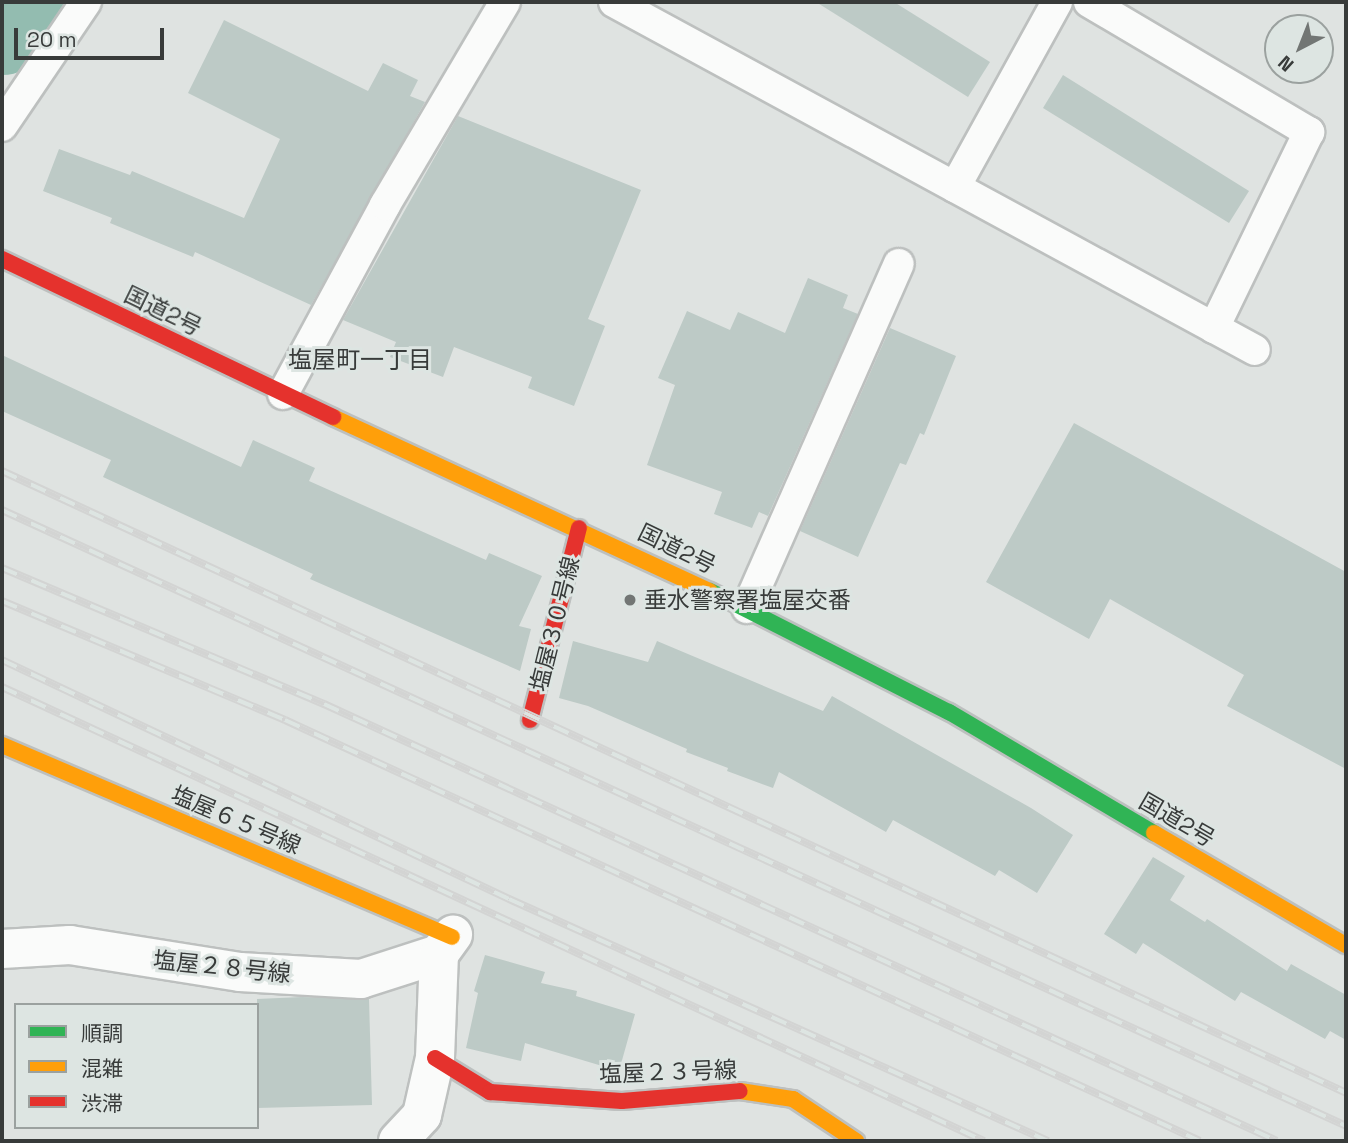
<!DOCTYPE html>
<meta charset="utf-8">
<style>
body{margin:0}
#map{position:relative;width:1348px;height:1143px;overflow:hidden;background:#dfe3e1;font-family:"Space Grotesk","Noto Sans JP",sans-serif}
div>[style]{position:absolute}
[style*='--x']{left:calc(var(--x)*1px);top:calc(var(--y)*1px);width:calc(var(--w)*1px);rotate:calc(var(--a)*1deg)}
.river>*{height:91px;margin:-45.5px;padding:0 45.5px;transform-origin:45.5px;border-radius:45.5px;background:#93bcb0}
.building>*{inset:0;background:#bdcac6}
.roads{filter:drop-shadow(2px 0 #bdc0bf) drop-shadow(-2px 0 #bdc0bf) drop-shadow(0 2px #bdc0bf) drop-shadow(0 -2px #bdc0bf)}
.lane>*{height:30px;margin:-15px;padding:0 15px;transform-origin:15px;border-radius:15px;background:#fafbfa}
.street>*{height:38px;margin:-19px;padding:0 19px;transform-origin:19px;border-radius:19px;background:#fafbfa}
.fast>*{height:16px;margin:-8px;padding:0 8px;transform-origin:8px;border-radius:8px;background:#30b455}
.slow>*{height:16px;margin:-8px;padding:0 8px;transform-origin:8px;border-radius:8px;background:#ff9f0a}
.jam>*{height:16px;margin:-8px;padding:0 8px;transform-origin:8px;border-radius:8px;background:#e5322d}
.rail>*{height:8px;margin-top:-4px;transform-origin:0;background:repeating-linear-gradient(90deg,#dde5e2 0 16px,#d3d4d3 0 32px);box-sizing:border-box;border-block:2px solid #d3d4d3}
.dots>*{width:19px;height:19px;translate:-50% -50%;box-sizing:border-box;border:4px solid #dde5e2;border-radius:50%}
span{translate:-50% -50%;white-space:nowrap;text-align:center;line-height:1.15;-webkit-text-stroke:6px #dde5e2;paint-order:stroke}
.street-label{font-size:23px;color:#383b3a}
.poi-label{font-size:23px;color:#383b3a}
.left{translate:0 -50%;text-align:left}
.neighbourhood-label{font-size:24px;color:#383b3a}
.frame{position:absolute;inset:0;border:4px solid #383b3a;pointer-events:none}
.legend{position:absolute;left:14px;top:1003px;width:245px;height:126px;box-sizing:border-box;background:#dde5e2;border:2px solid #9ba19f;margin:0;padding:9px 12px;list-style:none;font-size:21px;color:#383b3a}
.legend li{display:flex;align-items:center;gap:14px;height:35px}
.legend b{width:35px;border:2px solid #9ba19f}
.north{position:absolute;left:1264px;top:14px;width:70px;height:70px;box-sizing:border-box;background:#dde5e2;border:2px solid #9ba19f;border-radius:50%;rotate:222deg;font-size:19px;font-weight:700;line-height:28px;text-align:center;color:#383b3a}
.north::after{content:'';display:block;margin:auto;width:24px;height:32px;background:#727674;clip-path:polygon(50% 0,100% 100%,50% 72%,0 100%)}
.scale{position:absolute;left:14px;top:28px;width:150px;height:32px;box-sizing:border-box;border:4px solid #383b3a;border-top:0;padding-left:9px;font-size:21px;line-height:24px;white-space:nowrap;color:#383b3a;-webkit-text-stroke:5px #dde5e2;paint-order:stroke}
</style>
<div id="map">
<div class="river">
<div style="--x:2;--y:29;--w:31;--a:-59"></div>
</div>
<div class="building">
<div style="clip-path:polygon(816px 2px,894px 2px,990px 62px,968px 97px)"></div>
<div style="clip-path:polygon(224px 20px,368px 91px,383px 63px,418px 80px,410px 96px,425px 102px,311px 305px,195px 252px,193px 257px,110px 223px,112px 218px,43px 191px,59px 149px,130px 175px,132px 171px,244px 218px,280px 139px,188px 93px)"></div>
<div style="clip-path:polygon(1063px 75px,1249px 191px,1229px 223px,1043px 108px)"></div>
<div style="clip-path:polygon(458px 116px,641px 190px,588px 319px,605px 326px,574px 406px,528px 388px,532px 377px,454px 347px,443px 377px,390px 357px,396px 342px,343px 320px)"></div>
<div style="clip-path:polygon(808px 278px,848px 295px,843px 308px,858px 314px,768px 516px,759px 512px,752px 528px,714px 514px,722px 492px,647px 465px,675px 385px,658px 378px,687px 311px,730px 330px,738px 312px,785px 333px)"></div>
<div style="clip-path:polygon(890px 328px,956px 356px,924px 435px,920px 433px,906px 465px,900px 463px,858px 557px,800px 531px)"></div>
<div style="clip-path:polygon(2px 355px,241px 467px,253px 440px,315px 468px,309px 481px,486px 560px,489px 553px,542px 576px,519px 626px,531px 629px,520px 671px,310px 579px,313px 574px,103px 477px,111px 460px,2px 411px)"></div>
<div style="clip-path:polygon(1074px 423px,1346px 572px,1346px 769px,1227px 706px,1244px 675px,1110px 599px,1089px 639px,986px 582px)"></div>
<div style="clip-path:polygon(573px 641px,648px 662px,657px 641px,823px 711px,832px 696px,1031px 808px,1073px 835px,1037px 893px,999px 870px,995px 876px,893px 820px,886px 832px,779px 772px,773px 788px,727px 771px,728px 768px,686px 752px,687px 749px,588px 706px,559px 698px)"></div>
<div style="clip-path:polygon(1153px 857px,1185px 876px,1170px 900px,1205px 922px,1207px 919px,1287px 971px,1291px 964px,1346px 995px,1346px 1040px,1330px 1031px,1325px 1039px,1241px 992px,1235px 1001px,1143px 943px,1136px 954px,1104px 934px)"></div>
<div style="clip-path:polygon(485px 955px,545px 972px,541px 983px,577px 991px,576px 996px,635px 1014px,619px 1071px,525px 1043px,521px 1061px,466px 1048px,478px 993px,474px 991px)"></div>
<div style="clip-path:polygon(302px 997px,369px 999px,372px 1105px,257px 1108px,257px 999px)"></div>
</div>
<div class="roads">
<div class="lane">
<div style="--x:614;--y:2;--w:729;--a:28.5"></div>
<div style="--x:1089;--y:2;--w:256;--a:30.6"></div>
<div style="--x:1309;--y:132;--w:218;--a:115.9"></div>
<div style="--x:2;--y:126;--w:150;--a:-55.9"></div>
<div style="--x:955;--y:187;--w:211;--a:-61.1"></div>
<div style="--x:283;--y:394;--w:215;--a:-61.6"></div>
<div style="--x:385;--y:205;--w:236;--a:-59.4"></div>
<div style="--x:747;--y:608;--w:376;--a:-66.2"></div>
</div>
<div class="street">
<div style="--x:2;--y:949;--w:68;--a:-3.4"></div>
<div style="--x:70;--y:945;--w:172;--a:9"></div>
<div style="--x:240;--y:972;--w:121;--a:3.3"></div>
<div style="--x:361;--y:979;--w:82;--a:-17.8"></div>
<div style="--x:398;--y:1141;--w:35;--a:-47"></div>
<div style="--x:422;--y:1115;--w:58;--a:-77.2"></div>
<div style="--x:435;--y:1058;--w:104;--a:-87.8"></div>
<div style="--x:439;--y:954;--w:24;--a:-54"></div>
</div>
<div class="fast">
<div style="--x:710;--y:591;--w:268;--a:26.9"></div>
<div style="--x:949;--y:712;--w:238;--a:30.6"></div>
</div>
<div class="slow">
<div style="--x:333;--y:417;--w:415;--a:24.8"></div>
<div style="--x:2;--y:745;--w:489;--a:23.1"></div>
<div style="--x:1154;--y:833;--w:222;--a:30.3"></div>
<div style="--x:740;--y:1091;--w:54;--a:8.6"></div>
<div style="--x:793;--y:1099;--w:76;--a:33.7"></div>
</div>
<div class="jam">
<div style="--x:2;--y:259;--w:367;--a:25.5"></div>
<div style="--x:530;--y:720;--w:198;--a:-75.7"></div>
<div style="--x:435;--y:1058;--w:65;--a:31.7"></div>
<div style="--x:490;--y:1092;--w:132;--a:3.9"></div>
<div style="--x:622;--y:1101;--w:118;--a:-4.8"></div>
</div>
</div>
<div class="rail">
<div style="--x:2;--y:471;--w:1481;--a:24.83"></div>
<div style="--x:2;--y:510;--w:1478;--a:24.62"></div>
<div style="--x:2;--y:568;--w:350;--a:22.9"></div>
<div style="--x:324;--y:704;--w:1048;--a:24.63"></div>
<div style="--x:2;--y:601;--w:307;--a:22.8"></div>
<div style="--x:285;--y:720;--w:1007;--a:24.71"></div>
<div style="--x:2;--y:660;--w:561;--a:25.24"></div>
<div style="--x:509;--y:899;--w:591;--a:24.18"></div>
<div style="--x:2;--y:687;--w:1082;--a:24.81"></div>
</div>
<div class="dots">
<div style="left:630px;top:600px;background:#727674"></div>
</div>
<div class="street-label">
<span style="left:163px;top:311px;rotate:26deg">国道2号</span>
<span style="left:677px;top:549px;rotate:26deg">国道2号</span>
<span style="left:555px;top:624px;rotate:-76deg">塩屋３０号線</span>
<span style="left:236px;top:820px;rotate:23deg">塩屋６５号線</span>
<span style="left:1177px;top:820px;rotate:30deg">国道2号</span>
<span style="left:222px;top:967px;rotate:6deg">塩屋２８号線</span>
<span style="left:668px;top:1072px;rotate:-2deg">塩屋２３号線</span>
</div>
<div class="poi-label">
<span class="left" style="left:644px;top:600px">垂水警察署塩屋交番</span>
</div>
<div class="neighbourhood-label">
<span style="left:360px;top:360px">塩屋町一丁目</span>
</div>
<div class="frame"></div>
<ul class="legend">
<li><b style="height:9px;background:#30b455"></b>順調</li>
<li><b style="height:9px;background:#ff9f0a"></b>混雑</li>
<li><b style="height:9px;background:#e5322d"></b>渋滞</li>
</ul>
<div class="north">N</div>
<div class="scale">20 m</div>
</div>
